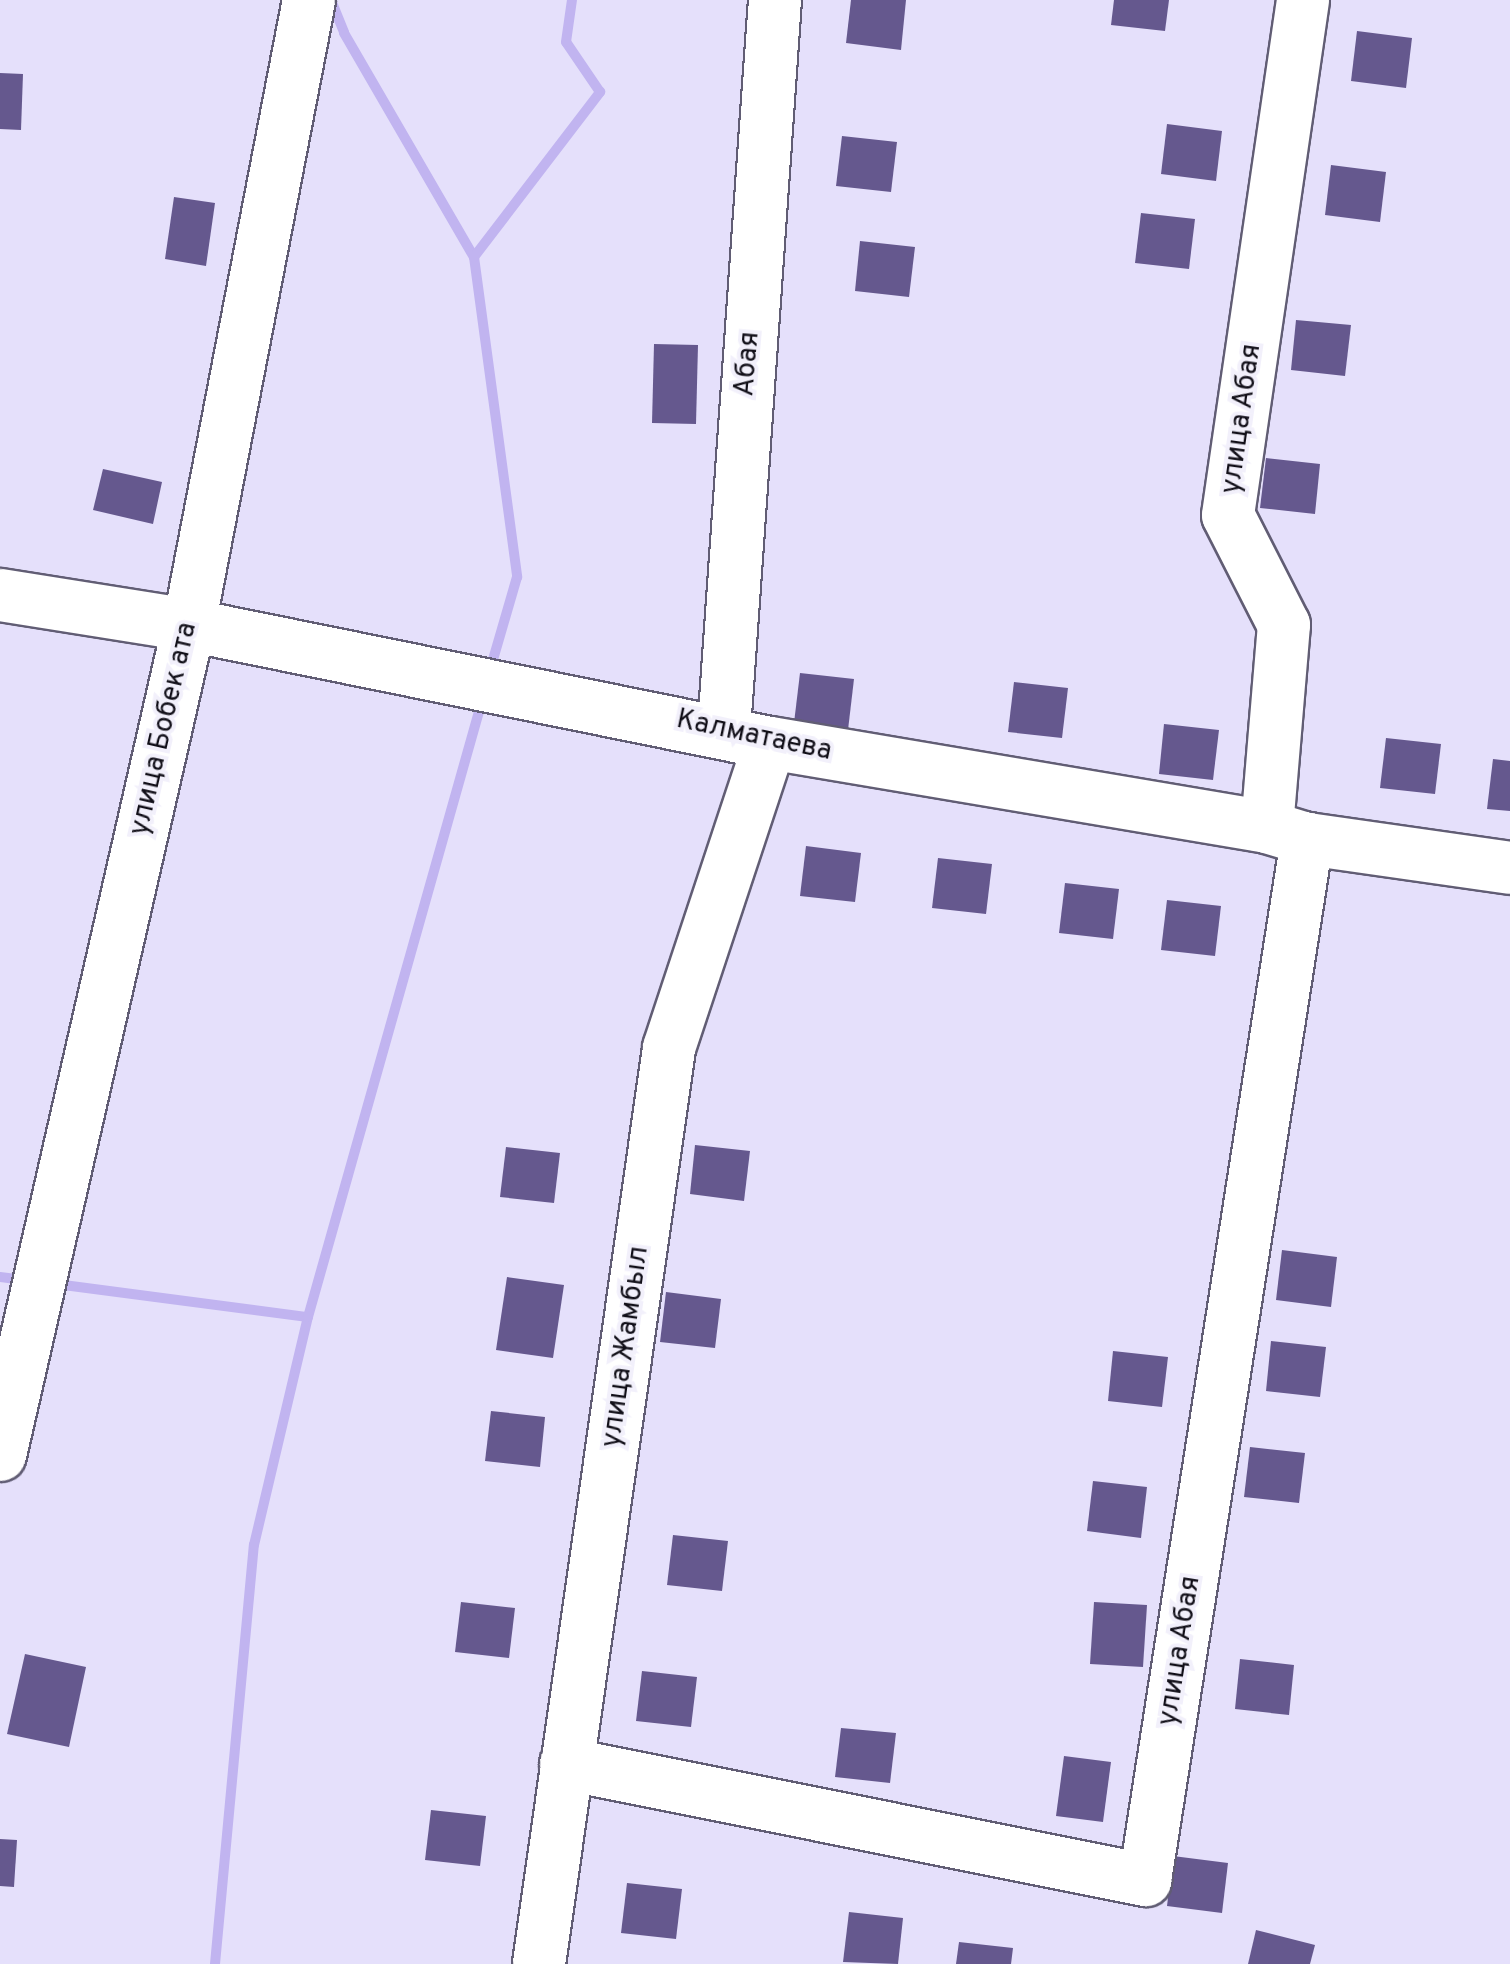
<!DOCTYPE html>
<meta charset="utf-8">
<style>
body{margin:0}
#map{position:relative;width:1510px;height:1964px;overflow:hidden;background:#e5e0fb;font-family:Overpass,sans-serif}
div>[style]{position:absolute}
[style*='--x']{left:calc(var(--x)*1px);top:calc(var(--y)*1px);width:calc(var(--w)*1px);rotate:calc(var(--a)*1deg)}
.stream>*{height:10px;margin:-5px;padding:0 5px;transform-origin:5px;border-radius:5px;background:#c1b4f0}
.building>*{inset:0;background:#65588e}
.roads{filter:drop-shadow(2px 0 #615d74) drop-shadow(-2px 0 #615d74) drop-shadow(0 2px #615d74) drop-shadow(0 -2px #615d74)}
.minor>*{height:52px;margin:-26px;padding:0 26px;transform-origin:26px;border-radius:26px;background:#fff}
span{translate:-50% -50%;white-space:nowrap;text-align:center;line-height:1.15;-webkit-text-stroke:8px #f2f0fb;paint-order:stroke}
.street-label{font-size:28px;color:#110f18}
</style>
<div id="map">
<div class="stream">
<div style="--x:331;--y:0;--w:35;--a:68"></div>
<div style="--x:344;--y:33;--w:259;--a:59.9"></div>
<div style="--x:474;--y:257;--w:323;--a:82.3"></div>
<div style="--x:517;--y:577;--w:97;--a:106.2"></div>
<div style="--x:474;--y:257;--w:208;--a:-52.6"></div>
<div style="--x:600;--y:92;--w:60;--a:-124.2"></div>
<div style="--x:566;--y:42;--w:42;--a:-81.9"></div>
<div style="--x:0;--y:1277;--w:24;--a:7"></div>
<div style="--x:56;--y:1284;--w:254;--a:7.5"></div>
<div style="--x:215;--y:1964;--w:421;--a:-84.7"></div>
<div style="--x:254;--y:1545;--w:234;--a:-76.7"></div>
<div style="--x:308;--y:1317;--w:640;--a:-74.23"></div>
</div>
<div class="building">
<div style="clip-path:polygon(851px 0,906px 0,901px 50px,846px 43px)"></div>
<div style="clip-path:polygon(1114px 0,1169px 0,1165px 31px,1111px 25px)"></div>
<div style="clip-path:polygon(1357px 31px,1412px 38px,1406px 88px,1351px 81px)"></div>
<div style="clip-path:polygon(0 73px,23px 74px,21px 130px,0 129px)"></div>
<div style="clip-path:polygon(1167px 124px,1222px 131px,1216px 181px,1161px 174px)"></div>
<div style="clip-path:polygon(842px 136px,897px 142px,891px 192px,836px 186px)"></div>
<div style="clip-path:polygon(1331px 165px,1386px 172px,1380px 222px,1325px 215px)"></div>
<div style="clip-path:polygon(174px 197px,215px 203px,206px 266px,165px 259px)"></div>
<div style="clip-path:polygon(1141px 213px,1195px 219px,1189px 269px,1135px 263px)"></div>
<div style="clip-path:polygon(860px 241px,915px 247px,909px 297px,855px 291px)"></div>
<div style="clip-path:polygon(1296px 320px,1351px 325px,1345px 376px,1291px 370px)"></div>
<div style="clip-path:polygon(654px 344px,698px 345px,696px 424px,652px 423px)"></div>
<div style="clip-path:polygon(1266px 458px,1320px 464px,1315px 514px,1260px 508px)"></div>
<div style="clip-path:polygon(103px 469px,162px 482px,153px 524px,93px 510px)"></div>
<div style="clip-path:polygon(800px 673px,854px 679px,848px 730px,794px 723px)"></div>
<div style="clip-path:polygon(1014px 682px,1068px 688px,1062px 738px,1008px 732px)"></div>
<div style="clip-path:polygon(1164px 724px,1219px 730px,1213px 780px,1159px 774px)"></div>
<div style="clip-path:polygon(1386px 738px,1441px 744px,1435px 794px,1380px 788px)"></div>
<div style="clip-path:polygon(1493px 759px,1510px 761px,1510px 811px,1487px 809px)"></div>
<div style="clip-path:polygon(806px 846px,861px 853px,855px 902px,800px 896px)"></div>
<div style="clip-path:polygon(938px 858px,992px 864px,986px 914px,932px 908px)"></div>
<div style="clip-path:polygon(1065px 883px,1119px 889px,1113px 939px,1059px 933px)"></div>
<div style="clip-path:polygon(1167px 900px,1221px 906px,1215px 956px,1161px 950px)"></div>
<div style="clip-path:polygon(695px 1145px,750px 1151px,744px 1201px,690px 1194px)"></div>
<div style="clip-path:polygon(506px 1147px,560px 1153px,554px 1203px,500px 1197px)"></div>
<div style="clip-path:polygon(1282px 1250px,1337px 1257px,1331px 1307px,1276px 1300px)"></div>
<div style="clip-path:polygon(507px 1277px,564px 1285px,553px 1358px,496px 1350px)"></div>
<div style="clip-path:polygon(666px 1292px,721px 1299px,715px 1348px,660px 1342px)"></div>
<div style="clip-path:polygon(1271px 1341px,1326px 1347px,1320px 1397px,1266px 1391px)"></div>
<div style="clip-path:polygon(1113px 1351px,1168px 1357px,1162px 1407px,1108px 1401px)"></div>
<div style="clip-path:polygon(491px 1411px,545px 1417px,540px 1467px,485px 1461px)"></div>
<div style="clip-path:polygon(1250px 1447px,1305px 1453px,1299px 1503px,1244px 1497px)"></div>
<div style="clip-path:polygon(1093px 1481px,1147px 1487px,1141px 1538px,1087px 1531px)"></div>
<div style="clip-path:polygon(673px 1535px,728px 1541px,722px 1591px,667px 1585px)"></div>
<div style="clip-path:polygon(461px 1602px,515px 1608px,509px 1658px,455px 1652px)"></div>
<div style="clip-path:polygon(1094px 1602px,1147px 1605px,1143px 1667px,1090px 1664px)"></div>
<div style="clip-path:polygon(25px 1654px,86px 1667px,69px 1747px,7px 1734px)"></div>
<div style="clip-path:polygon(1240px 1659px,1294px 1665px,1289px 1715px,1235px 1709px)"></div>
<div style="clip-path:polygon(642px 1671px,697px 1677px,691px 1727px,636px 1721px)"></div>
<div style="clip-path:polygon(841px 1728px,896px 1733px,890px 1783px,835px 1777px)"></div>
<div style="clip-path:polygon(1064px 1756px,1111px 1762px,1103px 1822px,1056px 1816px)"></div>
<div style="clip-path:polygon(431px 1810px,486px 1816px,480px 1866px,425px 1860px)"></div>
<div style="clip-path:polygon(0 1839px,17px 1840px,14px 1887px,0 1886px)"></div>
<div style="clip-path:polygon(1173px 1856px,1228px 1863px,1222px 1913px,1167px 1906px)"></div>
<div style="clip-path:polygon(627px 1883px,682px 1889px,676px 1939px,621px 1933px)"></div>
<div style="clip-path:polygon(849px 1912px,903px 1918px,898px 1964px,843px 1962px)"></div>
<div style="clip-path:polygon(1256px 1930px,1315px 1945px,1310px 1964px,1248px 1964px)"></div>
<div style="clip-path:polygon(959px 1942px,1013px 1948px,1011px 1964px,956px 1964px)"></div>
</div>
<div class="roads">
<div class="minor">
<div style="--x:0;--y:595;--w:191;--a:9"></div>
<div style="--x:189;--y:625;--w:593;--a:11.48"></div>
<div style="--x:770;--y:743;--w:504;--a:9.59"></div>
<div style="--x:1267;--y:827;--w:42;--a:16.7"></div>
<div style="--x:1307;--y:839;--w:205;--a:8.1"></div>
<div style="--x:724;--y:729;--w:731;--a:-86"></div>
<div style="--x:1267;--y:827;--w:203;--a:-85.2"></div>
<div style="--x:1284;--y:625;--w:123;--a:-117"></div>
<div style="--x:1228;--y:515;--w:520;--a:-81.71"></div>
<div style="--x:0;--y:1455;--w:851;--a:-77.17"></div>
<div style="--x:189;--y:625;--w:636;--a:-79.13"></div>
<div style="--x:566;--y:1764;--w:591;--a:11.33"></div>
<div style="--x:1145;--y:1880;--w:1054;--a:-81.15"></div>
<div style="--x:539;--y:1964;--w:925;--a:-81.92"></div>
<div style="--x:669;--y:1048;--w:321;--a:-71.7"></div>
</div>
</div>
<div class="street-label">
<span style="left:748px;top:364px;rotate:-85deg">Абая</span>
<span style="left:1242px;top:419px;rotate:-82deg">улица Абая</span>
<span style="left:164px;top:729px;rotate:-77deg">улица Бобек ата</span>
<span style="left:754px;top:736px;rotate:12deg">Калматаева</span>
<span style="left:626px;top:1347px;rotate:-82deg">улица Жамбыл</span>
<span style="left:1180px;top:1651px;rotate:-81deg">улица Абая</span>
</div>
</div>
